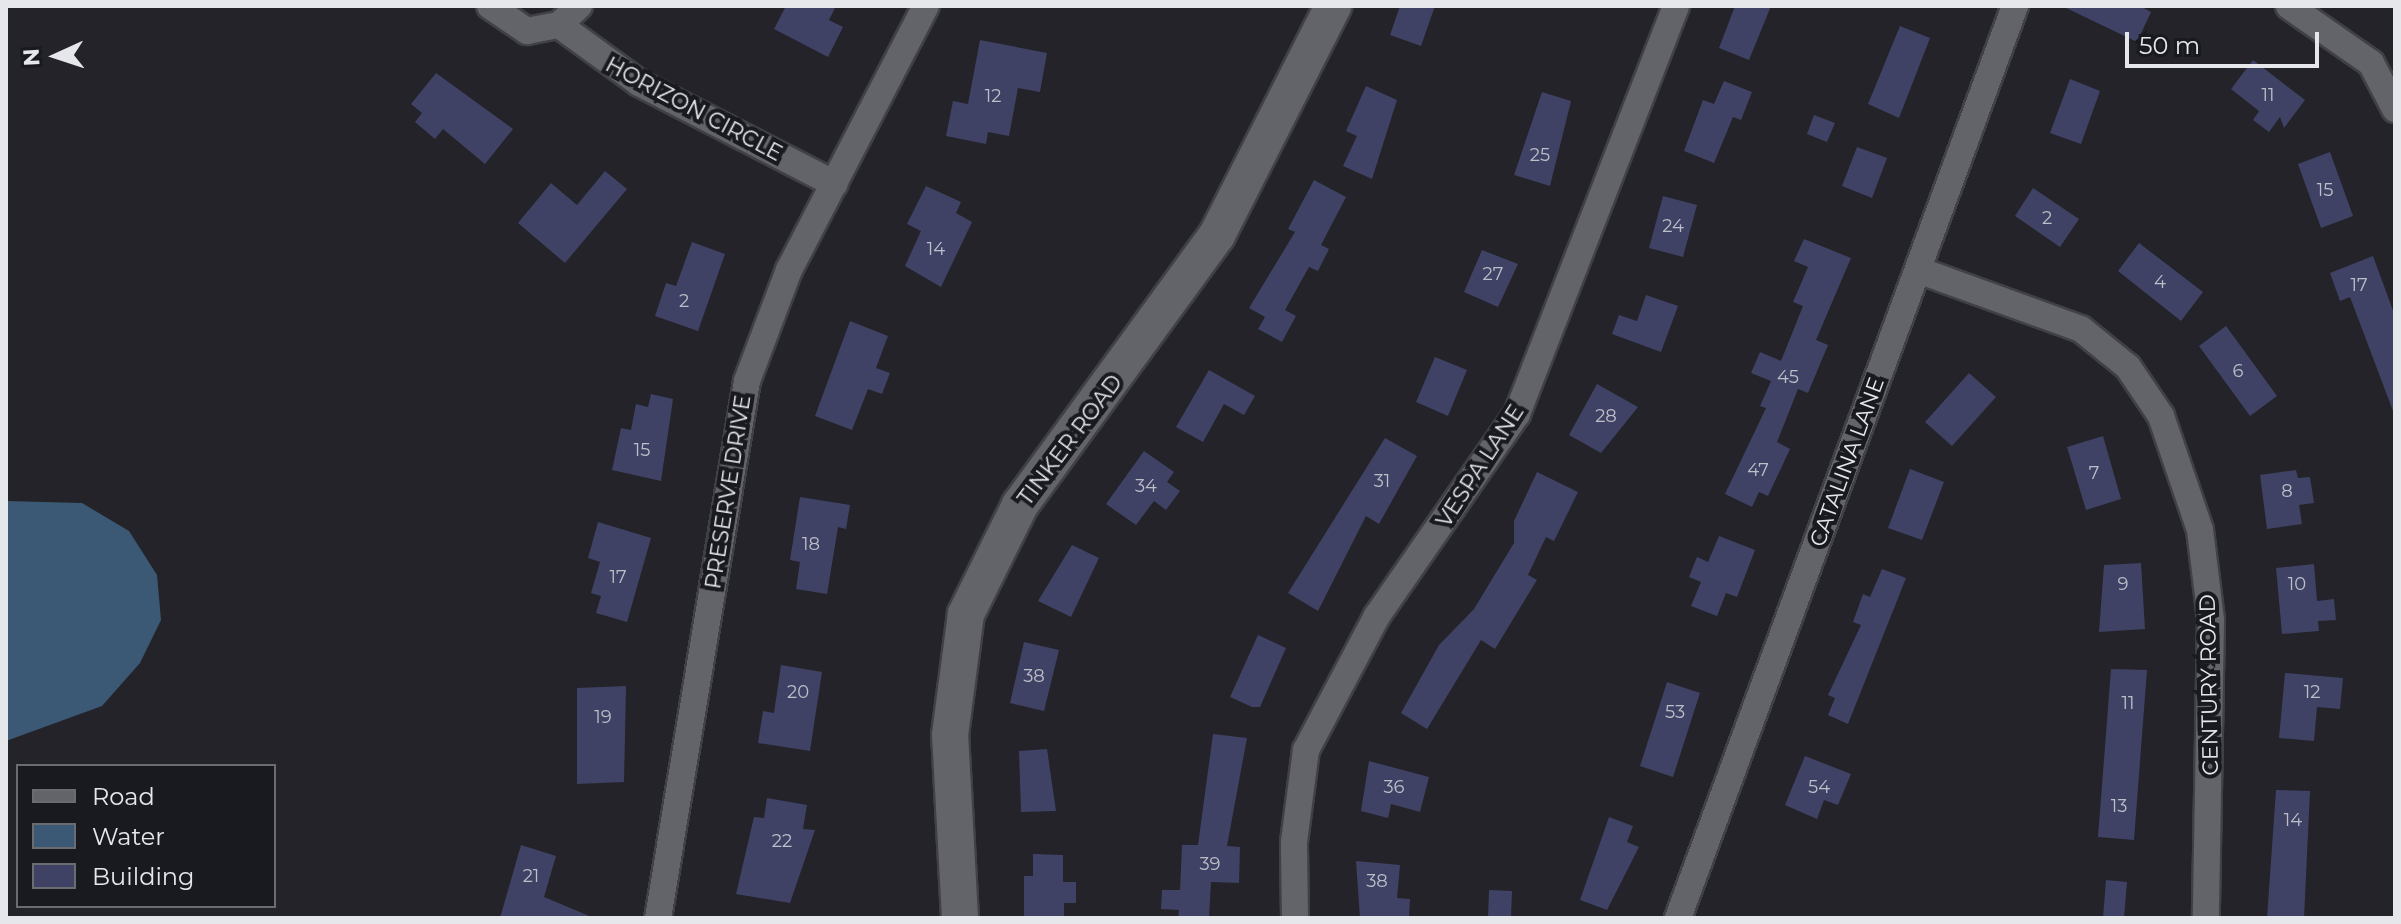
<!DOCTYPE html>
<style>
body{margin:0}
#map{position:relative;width:2401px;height:924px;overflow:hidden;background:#232329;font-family:Montserrat,sans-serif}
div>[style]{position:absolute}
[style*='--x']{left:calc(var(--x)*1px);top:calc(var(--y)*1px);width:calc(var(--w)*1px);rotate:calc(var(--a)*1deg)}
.water>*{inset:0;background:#3b5974}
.building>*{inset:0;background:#3f4264}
.roads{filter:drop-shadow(2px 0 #404146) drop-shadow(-2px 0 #404146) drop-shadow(0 2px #404146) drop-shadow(0 -2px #404146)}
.street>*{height:26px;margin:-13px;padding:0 13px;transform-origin:13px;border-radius:13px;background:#63646a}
.secondary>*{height:36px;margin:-18px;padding:0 18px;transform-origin:18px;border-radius:18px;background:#63646a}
span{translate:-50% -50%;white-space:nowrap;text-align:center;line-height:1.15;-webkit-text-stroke:8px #191a1f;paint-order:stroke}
.number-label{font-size:18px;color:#bcbec8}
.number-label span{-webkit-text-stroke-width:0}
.street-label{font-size:22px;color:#e6e7ea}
.frame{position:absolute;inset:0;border:8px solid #e6e7ea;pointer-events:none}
.legend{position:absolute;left:16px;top:764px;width:260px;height:144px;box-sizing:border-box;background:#191a1f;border:2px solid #6b6c70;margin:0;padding:10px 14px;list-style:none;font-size:24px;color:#e6e7ea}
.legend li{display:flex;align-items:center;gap:16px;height:40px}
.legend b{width:40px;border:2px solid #6b6c70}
.north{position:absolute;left:16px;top:16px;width:80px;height:80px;-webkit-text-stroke:6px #191a1f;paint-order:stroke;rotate:267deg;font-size:22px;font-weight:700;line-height:32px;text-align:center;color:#e6e7ea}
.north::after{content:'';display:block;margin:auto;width:28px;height:36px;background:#e6e7ea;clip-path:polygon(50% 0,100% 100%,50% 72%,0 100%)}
.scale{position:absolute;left:2125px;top:32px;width:194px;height:36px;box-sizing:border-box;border:4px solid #e6e7ea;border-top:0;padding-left:10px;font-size:24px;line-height:28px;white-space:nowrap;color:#e6e7ea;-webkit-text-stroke:6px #191a1f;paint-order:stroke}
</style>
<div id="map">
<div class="water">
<div style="clip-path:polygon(6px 501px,82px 503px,129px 531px,157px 575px,161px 620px,140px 663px,102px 706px,6px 741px)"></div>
</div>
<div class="building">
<div style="clip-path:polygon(786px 6px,836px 6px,829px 20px,843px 27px,828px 57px,774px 29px)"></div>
<div style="clip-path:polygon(1400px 6px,1435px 6px,1421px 46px,1390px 35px)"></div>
<div style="clip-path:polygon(1735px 6px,1771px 6px,1749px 60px,1719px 48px)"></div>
<div style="clip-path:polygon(2062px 6px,2140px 6px,2151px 12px,2137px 42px)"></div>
<div style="clip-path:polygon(1900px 26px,1930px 38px,1899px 118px,1868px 104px)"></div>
<div style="clip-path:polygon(980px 40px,1047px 53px,1040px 92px,1018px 88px,1009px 136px,988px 132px,986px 144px,946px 136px,953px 101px,968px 104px)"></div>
<div style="clip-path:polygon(2253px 60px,2305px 100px,2284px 128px,2280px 117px,2269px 132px,2253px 120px,2259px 111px,2231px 89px)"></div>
<div style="clip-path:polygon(436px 73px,513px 129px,485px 164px,443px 129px,435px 139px,415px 122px,422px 113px,411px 104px)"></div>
<div style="clip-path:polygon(2070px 79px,2100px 91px,2081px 144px,2050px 133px)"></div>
<div style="clip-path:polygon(1724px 81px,1752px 92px,1741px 120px,1733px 117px,1714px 163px,1684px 151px,1703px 100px,1714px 104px)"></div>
<div style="clip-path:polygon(1366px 86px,1397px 100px,1372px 179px,1343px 166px,1357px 136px,1346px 131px)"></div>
<div style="clip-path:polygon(1542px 92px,1571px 101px,1550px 186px,1514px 175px)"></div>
<div style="clip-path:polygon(1814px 115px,1835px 123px,1827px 142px,1807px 134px)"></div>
<div style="clip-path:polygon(1857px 147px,1887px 158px,1872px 198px,1842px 186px)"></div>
<div style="clip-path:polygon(2330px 152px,2353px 216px,2321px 228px,2298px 164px)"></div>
<div style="clip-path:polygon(605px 171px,627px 189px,565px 263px,518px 223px,551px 183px,577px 205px)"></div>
<div style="clip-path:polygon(1314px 180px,1346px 197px,1321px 245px,1329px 249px,1318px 271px,1309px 267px,1285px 310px,1296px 316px,1282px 342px,1258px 329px,1265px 317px,1249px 308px,1295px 232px,1288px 229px)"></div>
<div style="clip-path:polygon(926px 186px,961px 202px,956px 213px,972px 222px,941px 287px,905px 266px,921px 231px,907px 224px)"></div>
<div style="clip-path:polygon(2033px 188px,2079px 219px,2060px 247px,2015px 216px)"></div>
<div style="clip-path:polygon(1663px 196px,1697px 205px,1683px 257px,1649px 248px)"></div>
<div style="clip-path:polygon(1804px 239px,1851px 258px,1816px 340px,1828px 345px,1808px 393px,1798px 389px,1777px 442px,1790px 449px,1768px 496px,1759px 492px,1752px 507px,1725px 494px,1766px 408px,1760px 406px,1771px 381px,1751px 373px,1760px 352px,1781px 361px,1803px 306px,1793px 302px,1808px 267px,1794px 261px)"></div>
<div style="clip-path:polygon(692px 242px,725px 254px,698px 331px,655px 316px,666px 283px,676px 286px)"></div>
<div style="clip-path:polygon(2139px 243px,2203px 292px,2181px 321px,2118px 271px)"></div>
<div style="clip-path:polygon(1482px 250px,1518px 264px,1498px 307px,1464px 292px)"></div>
<div style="clip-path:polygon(2373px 256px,2395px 316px,2393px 411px,2350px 297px,2340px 301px,2330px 273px)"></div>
<div style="clip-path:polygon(1646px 295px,1678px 306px,1661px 352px,1612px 334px,1619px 315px,1637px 321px)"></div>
<div style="clip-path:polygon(850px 321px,888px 336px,876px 368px,890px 373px,882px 394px,868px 389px,852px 430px,815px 416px)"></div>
<div style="clip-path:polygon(2226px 326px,2277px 396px,2250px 416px,2199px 346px)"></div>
<div style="clip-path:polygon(1435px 357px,1467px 370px,1448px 416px,1416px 402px)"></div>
<div style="clip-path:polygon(1209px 370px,1255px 396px,1244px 415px,1224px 404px,1203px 442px,1176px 427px)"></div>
<div style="clip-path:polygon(1969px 373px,1996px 397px,1952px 446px,1925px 422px)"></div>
<div style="clip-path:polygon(1597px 384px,1638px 407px,1601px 453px,1569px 435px)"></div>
<div style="clip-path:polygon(651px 394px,673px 399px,661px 481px,612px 470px,621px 428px,631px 430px,636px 404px,648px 407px)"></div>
<div style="clip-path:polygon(2103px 436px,2121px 499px,2086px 510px,2067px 447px)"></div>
<div style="clip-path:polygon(1385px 438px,1417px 456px,1379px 524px,1366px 516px,1318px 611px,1288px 593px)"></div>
<div style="clip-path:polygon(1144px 451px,1174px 472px,1167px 482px,1180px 491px,1166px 510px,1154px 501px,1136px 525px,1106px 504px)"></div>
<div style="clip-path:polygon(1910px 469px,1944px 482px,1922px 540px,1888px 528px)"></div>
<div style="clip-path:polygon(2296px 470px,2298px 478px,2310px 477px,2314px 503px,2299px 505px,2302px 524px,2267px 529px,2260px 475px)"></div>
<div style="clip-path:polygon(1537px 472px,1578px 492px,1554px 541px,1546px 537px,1528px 575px,1537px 580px,1495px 649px,1481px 640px,1427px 729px,1401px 713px,1439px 645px,1474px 609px,1514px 543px,1514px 521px)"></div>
<div style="clip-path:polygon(800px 497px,850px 505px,846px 529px,838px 527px,827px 594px,796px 589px,800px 562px,790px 560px)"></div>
<div style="clip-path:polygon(598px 522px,651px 538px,627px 622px,596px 613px,601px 596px,591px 593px,600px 562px,588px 558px)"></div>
<div style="clip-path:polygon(1719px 536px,1755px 550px,1737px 597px,1726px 593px,1717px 616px,1691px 606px,1701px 582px,1689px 577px,1697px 557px,1708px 562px)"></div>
<div style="clip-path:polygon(1072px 545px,1099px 558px,1071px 617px,1038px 601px)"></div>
<div style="clip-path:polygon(2141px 563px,2145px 629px,2099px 632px,2104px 565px)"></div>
<div style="clip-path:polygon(2314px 564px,2317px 601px,2334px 599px,2336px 620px,2318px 621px,2319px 631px,2282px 634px,2276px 568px)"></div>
<div style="clip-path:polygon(1882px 569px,1906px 578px,1848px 724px,1828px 715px,1835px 698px,1828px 695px,1861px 625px,1853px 622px,1863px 594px,1870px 597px)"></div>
<div style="clip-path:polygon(1258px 635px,1286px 648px,1260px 707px,1252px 707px,1230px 697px)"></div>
<div style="clip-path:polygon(1024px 642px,1059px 650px,1044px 711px,1010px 703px)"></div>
<div style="clip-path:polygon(781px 665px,822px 672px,810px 751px,758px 743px,763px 711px,774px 713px)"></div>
<div style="clip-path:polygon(2111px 669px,2147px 670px,2134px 840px,2098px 837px)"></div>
<div style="clip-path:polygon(2285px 673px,2343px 678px,2340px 709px,2317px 707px,2314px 741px,2279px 738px)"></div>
<div style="clip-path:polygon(1667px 682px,1700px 693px,1673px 777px,1640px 766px)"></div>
<div style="clip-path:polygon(626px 686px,624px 782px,577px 784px,577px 688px)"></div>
<div style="clip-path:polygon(1213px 734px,1247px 738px,1227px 846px,1240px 847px,1239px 883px,1211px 882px,1209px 918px,1178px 918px,1179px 910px,1161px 909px,1162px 890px,1180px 890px,1182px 845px,1198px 845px)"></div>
<div style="clip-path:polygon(1047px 749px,1056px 811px,1021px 812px,1019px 751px)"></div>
<div style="clip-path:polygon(1805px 756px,1851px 774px,1838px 805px,1824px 800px,1817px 819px,1785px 805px)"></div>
<div style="clip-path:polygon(1369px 761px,1429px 777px,1420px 812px,1391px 804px,1388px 818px,1361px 811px)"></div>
<div style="clip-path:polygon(2276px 790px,2310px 791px,2304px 918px,2267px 918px)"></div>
<div style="clip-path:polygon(767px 798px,807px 805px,803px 829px,815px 830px,790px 903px,736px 894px,754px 817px,764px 818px)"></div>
<div style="clip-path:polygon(1609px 817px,1633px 826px,1627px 842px,1639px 847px,1607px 910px,1580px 900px)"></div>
<div style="clip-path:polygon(521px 845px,556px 856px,544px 897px,594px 918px,500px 918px)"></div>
<div style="clip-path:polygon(1033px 854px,1063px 855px,1063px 882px,1076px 882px,1076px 903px,1064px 903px,1064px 918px,1024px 918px,1024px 876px,1033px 876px)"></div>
<div style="clip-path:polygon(1356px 861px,1400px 865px,1397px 898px,1410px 899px,1409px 918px,1360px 918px)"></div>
<div style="clip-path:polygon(2106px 880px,2127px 882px,2124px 918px,2103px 918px)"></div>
<div style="clip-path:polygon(1489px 890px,1512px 891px,1511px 918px,1488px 918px)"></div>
</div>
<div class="roads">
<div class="street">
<div style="--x:490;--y:6;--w:45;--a:34"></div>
<div style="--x:527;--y:31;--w:33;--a:-11"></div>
<div style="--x:559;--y:25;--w:28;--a:-44"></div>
<div style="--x:2289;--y:6;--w:100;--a:34.8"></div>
<div style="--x:2371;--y:63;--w:52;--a:62.4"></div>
<div style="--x:559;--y:25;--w:99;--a:35.9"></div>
<div style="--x:639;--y:83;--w:220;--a:27.3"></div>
<div style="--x:1918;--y:270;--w:173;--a:19.9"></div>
<div style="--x:2081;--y:329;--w:60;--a:39"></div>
<div style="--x:2128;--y:367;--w:59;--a:56"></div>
<div style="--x:2161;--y:416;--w:120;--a:71.1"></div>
<div style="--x:2200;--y:530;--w:91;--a:83"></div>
<div style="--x:2211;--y:620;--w:298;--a:91"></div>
<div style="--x:658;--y:918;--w:544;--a:-80.59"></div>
<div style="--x:747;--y:381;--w:119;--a:-69.3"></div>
<div style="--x:789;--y:270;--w:297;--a:-62.6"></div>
<div style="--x:1295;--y:918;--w:76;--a:-90.8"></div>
<div style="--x:1294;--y:842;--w:93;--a:-82.6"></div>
<div style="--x:1306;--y:750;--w:152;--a:-62.1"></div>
<div style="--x:1377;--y:616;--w:246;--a:-55.3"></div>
<div style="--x:1517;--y:414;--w:438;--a:-68.7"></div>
<div style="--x:1678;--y:918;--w:972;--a:-69.72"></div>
</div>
<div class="secondary">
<div style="--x:960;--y:918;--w:183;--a:-93.1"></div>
<div style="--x:950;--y:735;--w:122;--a:-82.5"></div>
<div style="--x:966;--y:614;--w:122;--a:-63.6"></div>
<div style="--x:1020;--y:505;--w:334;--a:-53.9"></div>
<div style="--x:1217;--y:235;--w:257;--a:-63.1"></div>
</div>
</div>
<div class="number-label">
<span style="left:2268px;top:95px">11</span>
<span style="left:993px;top:96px">12</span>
<span style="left:1540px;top:155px">25</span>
<span style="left:2325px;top:190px">15</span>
<span style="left:2047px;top:218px">2</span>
<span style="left:1673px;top:226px">24</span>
<span style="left:936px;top:249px">14</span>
<span style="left:1493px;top:274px">27</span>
<span style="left:2160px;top:282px">4</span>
<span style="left:2359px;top:285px">17</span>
<span style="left:684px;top:301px">2</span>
<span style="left:2238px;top:371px">6</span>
<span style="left:1788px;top:377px">45</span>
<span style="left:1606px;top:416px">28</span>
<span style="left:642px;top:450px">15</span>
<span style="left:1758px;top:470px">47</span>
<span style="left:2094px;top:473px">7</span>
<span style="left:1382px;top:481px">31</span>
<span style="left:1146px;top:486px">34</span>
<span style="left:2287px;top:491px">8</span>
<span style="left:811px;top:544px">18</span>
<span style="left:618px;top:577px">17</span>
<span style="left:2123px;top:584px">9</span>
<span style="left:2297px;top:584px">10</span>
<span style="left:1034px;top:676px">38</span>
<span style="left:798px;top:692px">20</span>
<span style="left:2312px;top:692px">12</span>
<span style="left:2128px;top:703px">11</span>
<span style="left:1675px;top:712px">53</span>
<span style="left:603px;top:717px">19</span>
<span style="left:1394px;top:787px">36</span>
<span style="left:1819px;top:787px">54</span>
<span style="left:2119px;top:806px">13</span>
<span style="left:2293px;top:820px">14</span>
<span style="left:782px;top:841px">22</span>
<span style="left:1210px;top:864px">39</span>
<span style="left:531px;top:876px">21</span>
<span style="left:1377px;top:881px">38</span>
</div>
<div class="street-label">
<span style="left:694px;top:109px;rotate:28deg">HORIZON CIRCLE</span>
<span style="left:1070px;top:440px;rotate:-53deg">TINKER ROAD</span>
<span style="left:1847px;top:462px;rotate:-70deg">CATALINA LANE</span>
<span style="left:1480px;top:466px;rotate:-57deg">VESPA LANE</span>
<span style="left:728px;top:492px;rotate:-81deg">PRESERVE DRIVE</span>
<span style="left:2209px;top:685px;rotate:-91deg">CENTURY ROAD</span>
</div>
<div class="frame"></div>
<ul class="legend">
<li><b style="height:10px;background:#63646a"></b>Road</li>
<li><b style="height:22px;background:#3b5974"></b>Water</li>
<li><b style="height:22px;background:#3f4264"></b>Building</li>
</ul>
<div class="north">N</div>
<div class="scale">50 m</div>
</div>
